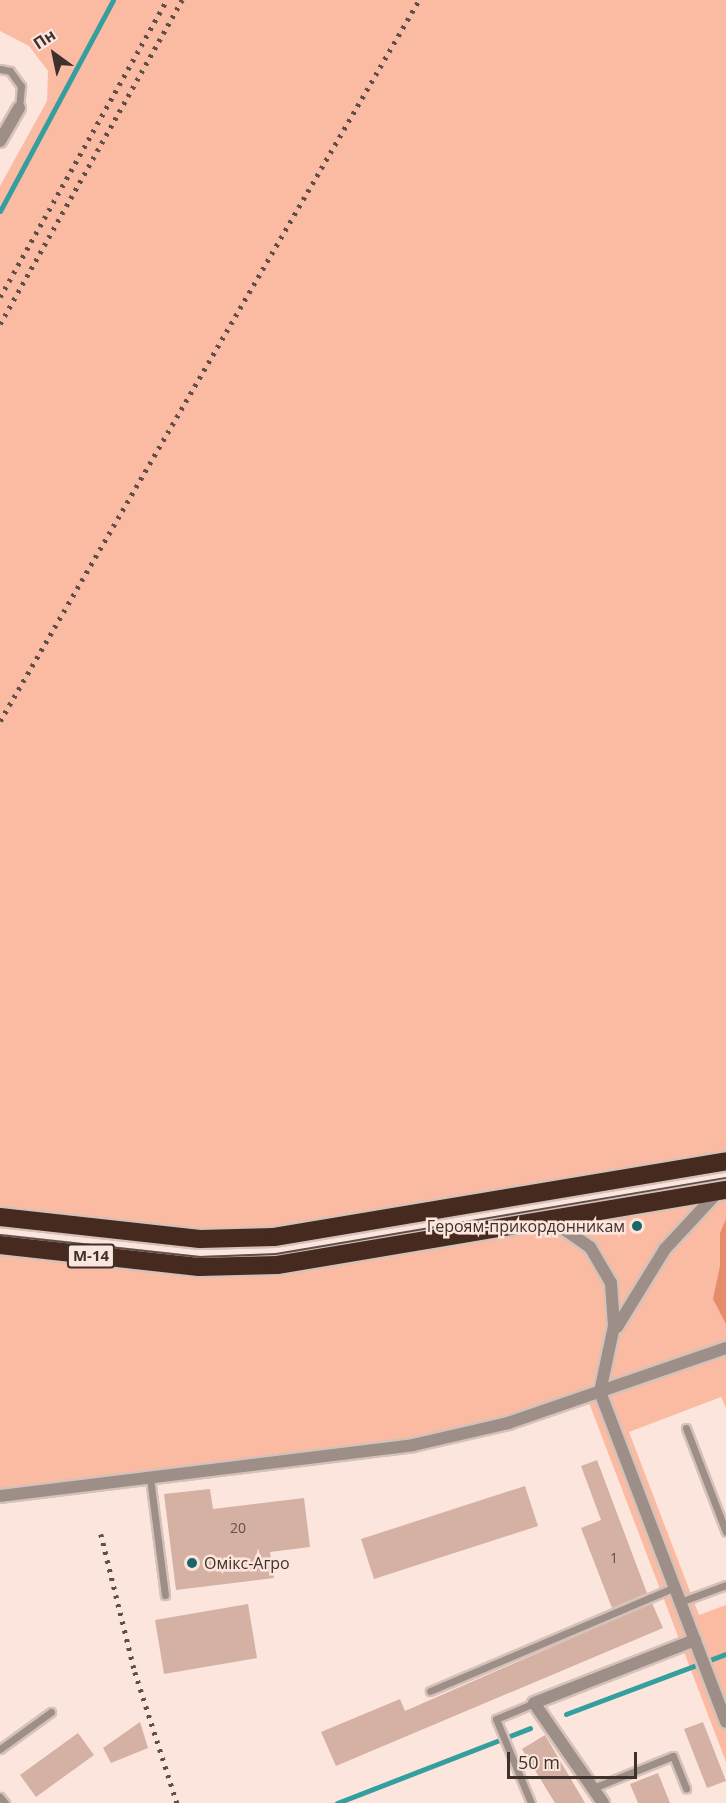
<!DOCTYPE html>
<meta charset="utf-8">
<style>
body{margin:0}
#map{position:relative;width:726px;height:1803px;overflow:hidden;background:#fce5dd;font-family:"Open Sans",sans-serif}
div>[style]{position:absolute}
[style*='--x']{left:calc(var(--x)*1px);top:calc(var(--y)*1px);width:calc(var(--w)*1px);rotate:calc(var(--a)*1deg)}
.green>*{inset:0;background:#fbbba3}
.forest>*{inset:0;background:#e48c6c}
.stream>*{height:5px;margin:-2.5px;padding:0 2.5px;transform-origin:2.5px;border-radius:2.5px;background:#359e9e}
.building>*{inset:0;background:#d5b1a4}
.roads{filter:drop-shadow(2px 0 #d6c1b9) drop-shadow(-2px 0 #d6c1b9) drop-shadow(0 2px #d6c1b9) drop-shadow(0 -2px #d6c1b9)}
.lane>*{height:7px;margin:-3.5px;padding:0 3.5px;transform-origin:3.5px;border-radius:3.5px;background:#9d8e88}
.street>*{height:12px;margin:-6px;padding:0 6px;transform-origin:6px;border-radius:6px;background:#9d8e88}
.highway>*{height:18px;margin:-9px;padding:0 9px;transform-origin:9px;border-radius:9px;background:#46291f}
.tram>*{height:1.5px;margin:-0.75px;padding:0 0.75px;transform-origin:0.75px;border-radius:0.75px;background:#5f4f49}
.rail>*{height:4.5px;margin-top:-2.25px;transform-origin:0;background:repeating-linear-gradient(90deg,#5f4f49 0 3px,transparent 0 9px)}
.dots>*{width:16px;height:16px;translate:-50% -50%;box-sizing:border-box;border:3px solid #fce5dd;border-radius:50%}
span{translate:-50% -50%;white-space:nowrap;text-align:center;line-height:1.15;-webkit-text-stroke:5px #fce5dd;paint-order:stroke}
.number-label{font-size:14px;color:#645048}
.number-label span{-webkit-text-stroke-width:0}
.shield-label span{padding:2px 4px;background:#fce5dd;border:2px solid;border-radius:4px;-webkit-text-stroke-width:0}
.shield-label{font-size:15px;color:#3e302a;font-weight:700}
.poi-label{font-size:16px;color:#3e302a}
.right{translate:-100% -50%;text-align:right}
.left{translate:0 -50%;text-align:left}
.north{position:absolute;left:24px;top:24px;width:60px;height:60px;-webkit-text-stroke:4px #fce5dd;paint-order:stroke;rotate:327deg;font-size:16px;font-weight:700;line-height:24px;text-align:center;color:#3e302a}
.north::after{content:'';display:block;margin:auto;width:21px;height:27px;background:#3e302a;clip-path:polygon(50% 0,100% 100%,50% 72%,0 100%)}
.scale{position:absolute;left:507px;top:1752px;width:130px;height:27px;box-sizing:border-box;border:3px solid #3e302a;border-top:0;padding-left:8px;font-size:18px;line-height:21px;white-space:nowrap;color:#3e302a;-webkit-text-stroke:4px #fce5dd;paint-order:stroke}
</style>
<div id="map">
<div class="green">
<div style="clip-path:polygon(0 0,726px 0,726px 1154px,273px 1230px,201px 1232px,0 1210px,0 186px,47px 101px,48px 71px,29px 46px,0 31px)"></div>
<div style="clip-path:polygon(726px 1196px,726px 1408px,721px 1397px,629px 1432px,699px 1615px,726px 1605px,726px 1762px,589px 1403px,510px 1429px,414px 1451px,0 1503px,0 1252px,199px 1274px)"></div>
</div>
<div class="forest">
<div style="clip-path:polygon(726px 1219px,726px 1324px,713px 1299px,720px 1266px,720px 1233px)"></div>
</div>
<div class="stream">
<div style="--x:0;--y:211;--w:239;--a:-61.8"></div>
<div style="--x:566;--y:1714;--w:171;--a:-20.6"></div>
<div style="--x:337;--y:1803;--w:207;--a:-21.2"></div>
</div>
<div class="building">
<div style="clip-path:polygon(597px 1460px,647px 1593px,612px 1608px,581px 1528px,601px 1520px,581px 1466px)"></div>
<div style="clip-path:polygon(525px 1486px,538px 1526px,374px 1579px,361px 1539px)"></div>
<div style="clip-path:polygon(210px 1489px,213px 1509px,304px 1498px,310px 1547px,270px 1552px,274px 1578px,176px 1590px,164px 1494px)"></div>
<div style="clip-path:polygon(652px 1603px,663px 1628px,336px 1766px,321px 1732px,400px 1699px,405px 1711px)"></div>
<div style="clip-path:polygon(248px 1604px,257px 1658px,164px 1674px,155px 1620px)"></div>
<div style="clip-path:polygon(140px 1722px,148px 1748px,111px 1763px,103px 1748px)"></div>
<div style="clip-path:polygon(703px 1722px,726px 1781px,707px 1788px,684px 1729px)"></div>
<div style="clip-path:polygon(78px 1733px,94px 1755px,36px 1797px,20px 1775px)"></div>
<div style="clip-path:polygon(545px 1735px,585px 1803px,555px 1803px,522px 1749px)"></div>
<div style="clip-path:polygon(658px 1773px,670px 1803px,638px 1803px,630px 1784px)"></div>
</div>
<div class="roads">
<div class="lane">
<div style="--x:0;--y:69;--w:10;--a:11"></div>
<div style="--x:10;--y:71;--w:19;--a:54"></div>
<div style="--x:21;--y:86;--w:22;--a:95"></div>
<div style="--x:686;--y:1428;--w:111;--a:69"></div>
<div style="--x:150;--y:1478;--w:118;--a:82.7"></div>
<div style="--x:680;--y:1602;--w:49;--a:-20.3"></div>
<div style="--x:430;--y:1691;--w:266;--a:-23"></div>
<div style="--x:0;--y:1749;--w:63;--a:-36"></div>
<div style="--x:593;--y:1788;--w:86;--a:-21.8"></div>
<div style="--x:673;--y:1756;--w:35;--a:68"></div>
<div style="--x:0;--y:1797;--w:8;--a:50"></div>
<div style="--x:531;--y:1803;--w:91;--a:-112.6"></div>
<div style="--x:496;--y:1719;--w:41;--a:-22.8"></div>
</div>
<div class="street">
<div style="--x:0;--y:141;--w:38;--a:-60"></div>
<div style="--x:545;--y:1222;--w:20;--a:20"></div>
<div style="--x:564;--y:1229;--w:32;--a:35"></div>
<div style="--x:590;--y:1247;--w:42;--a:59.7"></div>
<div style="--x:611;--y:1283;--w:43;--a:86"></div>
<div style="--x:614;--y:1326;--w:67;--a:102"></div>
<div style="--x:600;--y:1392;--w:353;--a:69.1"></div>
<div style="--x:617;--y:1327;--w:92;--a:-58.4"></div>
<div style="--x:665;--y:1249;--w:76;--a:-47.1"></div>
<div style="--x:0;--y:1496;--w:416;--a:-7"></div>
<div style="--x:413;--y:1445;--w:98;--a:-13"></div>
<div style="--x:508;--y:1423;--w:231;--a:-19"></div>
<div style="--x:603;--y:1803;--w:121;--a:-124.6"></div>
<div style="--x:534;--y:1703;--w:173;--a:-21.4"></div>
</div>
<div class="highway">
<div style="--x:0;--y:1217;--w:201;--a:6.3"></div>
<div style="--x:200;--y:1239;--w:74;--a:-1.5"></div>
<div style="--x:274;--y:1237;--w:458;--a:-9.5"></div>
<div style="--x:0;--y:1245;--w:200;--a:6.3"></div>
<div style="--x:199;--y:1267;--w:78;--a:-1.5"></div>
<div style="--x:277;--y:1265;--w:455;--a:-9.5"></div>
</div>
</div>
<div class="tram">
<div style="--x:0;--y:1235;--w:201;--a:6.3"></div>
<div style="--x:200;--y:1257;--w:76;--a:-2.3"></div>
<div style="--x:276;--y:1254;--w:456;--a:-9.6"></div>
</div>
<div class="rail">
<div style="--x:0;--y:297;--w:341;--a:-60.7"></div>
<div style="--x:0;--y:324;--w:372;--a:-60.7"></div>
<div style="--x:0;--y:721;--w:834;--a:-59.84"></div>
<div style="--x:101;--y:1534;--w:142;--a:76.2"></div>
<div style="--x:135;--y:1672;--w:138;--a:72.2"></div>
</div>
<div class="dots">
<div style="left:637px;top:1226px;background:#196768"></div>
<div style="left:192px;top:1563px;background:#196768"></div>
</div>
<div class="number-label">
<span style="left:238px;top:1528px">20</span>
<span style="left:614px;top:1558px">1</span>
</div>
<div class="shield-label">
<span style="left:91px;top:1256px">М-14</span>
</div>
<div class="poi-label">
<span class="right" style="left:625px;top:1226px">Героям-прикордонникам</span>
<span class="left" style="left:204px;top:1563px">Омiкс-Агро</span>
</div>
<div class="north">Пн</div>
<div class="scale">50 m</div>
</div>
